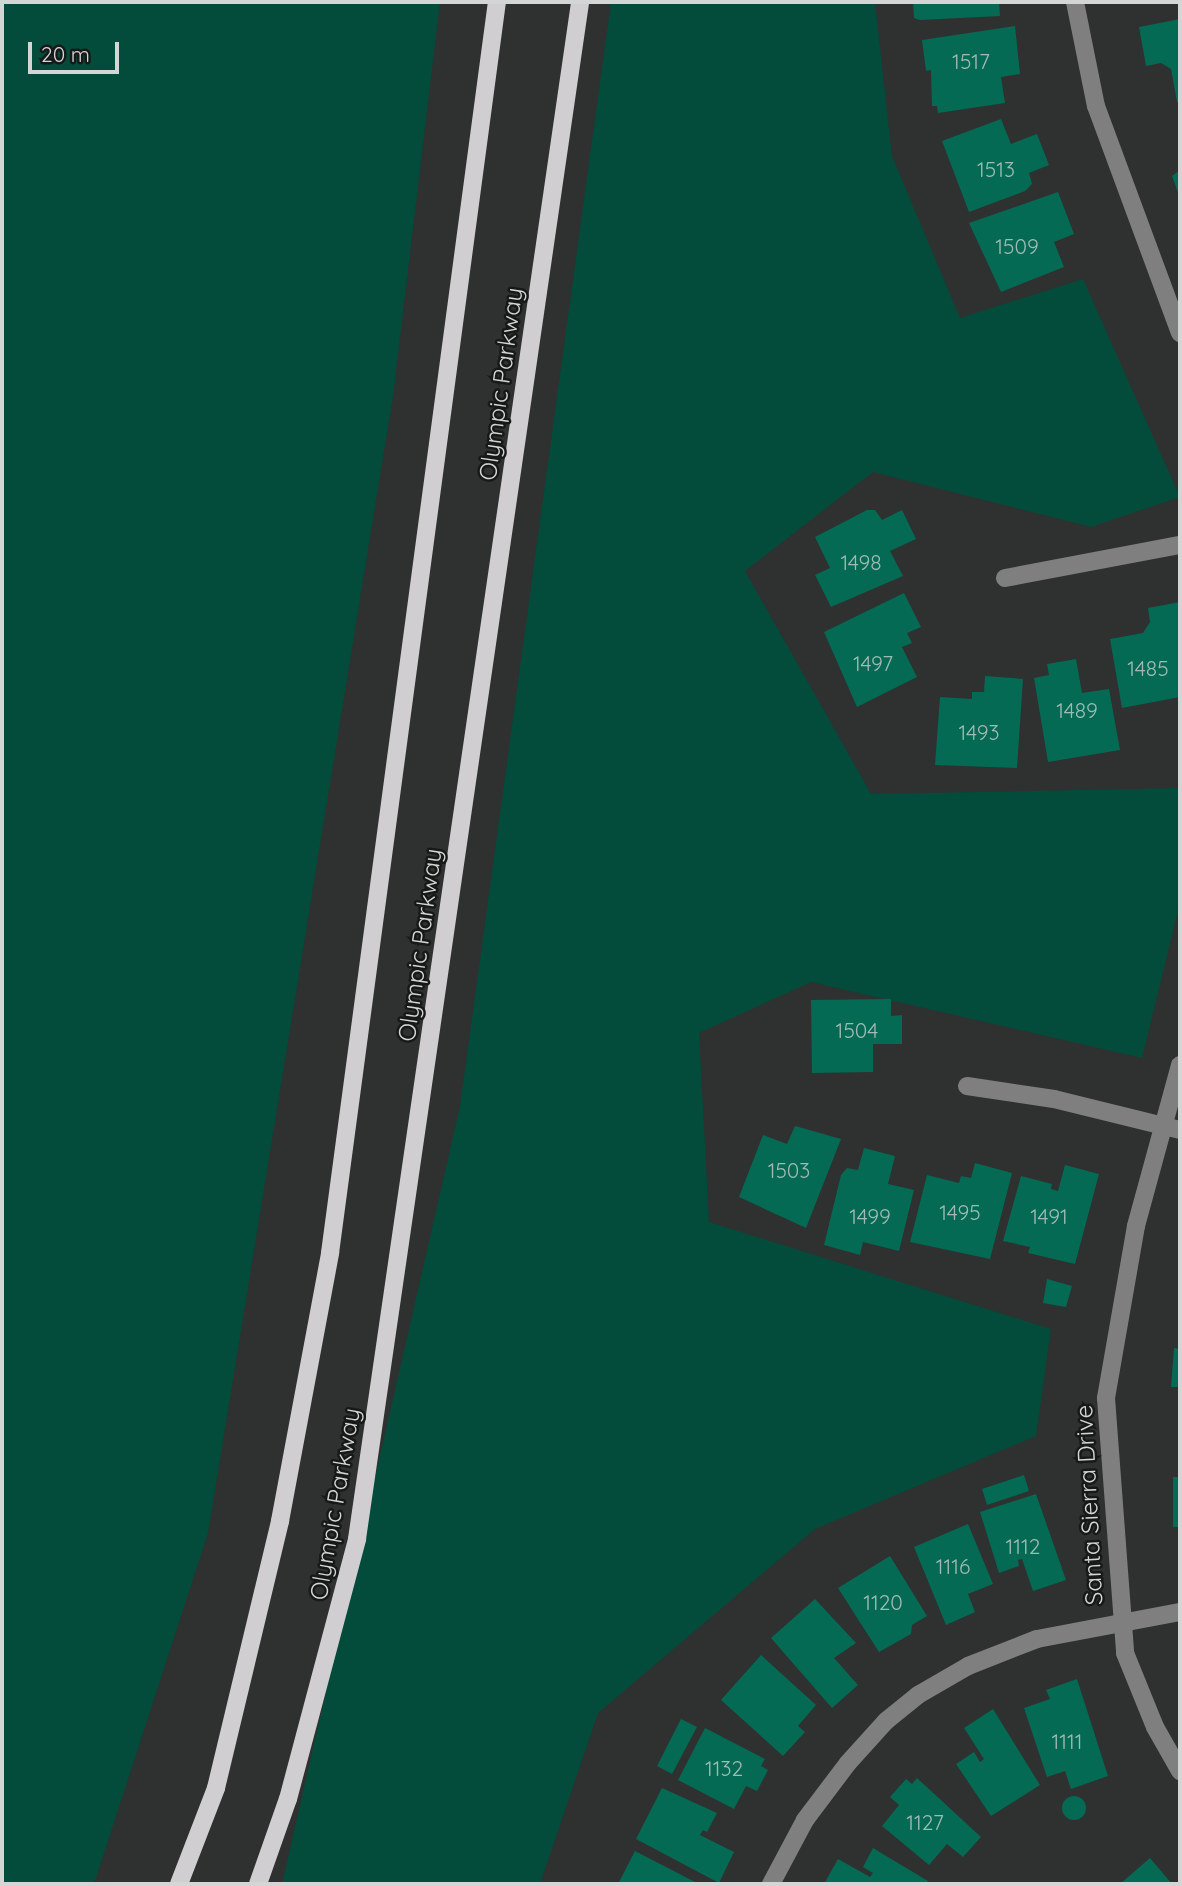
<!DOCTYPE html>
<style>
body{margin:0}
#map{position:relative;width:1182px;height:1886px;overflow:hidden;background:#2e3130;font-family:Quicksand,sans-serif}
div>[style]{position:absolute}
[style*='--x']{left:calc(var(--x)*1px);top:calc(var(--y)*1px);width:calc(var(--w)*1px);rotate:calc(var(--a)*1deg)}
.green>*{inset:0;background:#034b3a}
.building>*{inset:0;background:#046a53}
.round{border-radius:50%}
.minor>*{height:18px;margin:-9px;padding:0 9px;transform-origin:9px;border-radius:9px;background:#807f80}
.major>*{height:18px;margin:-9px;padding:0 9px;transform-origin:9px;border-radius:9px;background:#d0ced0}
span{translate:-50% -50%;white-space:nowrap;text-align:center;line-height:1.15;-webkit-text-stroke:5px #171918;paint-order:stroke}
.number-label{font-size:21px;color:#a0bbb5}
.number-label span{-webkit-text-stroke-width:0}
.street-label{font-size:24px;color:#d4d6d6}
.frame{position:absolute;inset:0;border:4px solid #d4d6d6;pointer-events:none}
.scale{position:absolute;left:28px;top:42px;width:91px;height:32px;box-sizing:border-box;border:4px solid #d4d6d6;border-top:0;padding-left:9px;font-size:21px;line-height:24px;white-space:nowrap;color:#d4d6d6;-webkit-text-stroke:5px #171918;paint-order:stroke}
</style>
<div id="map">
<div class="green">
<div style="clip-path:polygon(2px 2px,440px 2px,393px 396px,208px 1533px,94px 1884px,2px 1884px)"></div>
<div style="clip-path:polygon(611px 2px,875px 2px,892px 156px,960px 318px,1083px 279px,1180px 497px,1091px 527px,873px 472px,745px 571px,871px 794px,1180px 788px,1180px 903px,1142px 1058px,811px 982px,699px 1033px,709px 1222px,1051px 1329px,1036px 1436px,815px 1529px,598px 1713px,540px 1884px,282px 1884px,460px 1106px)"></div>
</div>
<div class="building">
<div style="clip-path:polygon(913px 2px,999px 2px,1000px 16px,920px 20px,914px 18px)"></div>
<div style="clip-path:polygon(1180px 19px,1180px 102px,1177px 102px,1171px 69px,1161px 63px,1146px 66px,1139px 27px)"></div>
<div style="clip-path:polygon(1015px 26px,1020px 74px,1001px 77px,1005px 103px,938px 113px,937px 106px,932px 106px,931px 70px,926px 71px,922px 40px)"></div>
<div style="clip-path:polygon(1001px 119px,1011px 144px,1037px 134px,1049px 165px,1029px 173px,1032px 184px,1025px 191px,969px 212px,942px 141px)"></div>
<div style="clip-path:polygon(1180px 170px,1180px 198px,1172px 176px)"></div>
<div style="clip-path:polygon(1058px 192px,1074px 234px,1054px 242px,1064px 267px,1001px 292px,969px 223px)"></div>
<div style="clip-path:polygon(867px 510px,875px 510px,882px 520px,902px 510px,916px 539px,890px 551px,903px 576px,831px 607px,815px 575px,830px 568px,815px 537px)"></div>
<div style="clip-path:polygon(904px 593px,921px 627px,907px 633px,912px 643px,902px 647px,917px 677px,857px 707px,824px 632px)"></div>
<div style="clip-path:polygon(1180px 602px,1180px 697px,1122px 708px,1110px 639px,1143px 633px,1150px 622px,1148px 608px)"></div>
<div style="clip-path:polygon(1076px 659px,1082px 693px,1109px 689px,1120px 750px,1048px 762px,1034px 678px,1049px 675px,1047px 664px)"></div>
<div style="clip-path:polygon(985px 676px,1023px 679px,1017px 768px,935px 765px,940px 697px,972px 699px,972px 692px,984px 692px)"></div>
<div style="clip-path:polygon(891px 999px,891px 1016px,902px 1015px,902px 1044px,873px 1044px,873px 1072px,812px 1073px,811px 1000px)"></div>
<div style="clip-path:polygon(795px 1126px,841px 1139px,806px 1228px,739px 1197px,763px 1135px,787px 1144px)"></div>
<div style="clip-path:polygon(864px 1148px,895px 1156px,888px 1184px,914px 1190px,899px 1251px,863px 1242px,860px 1255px,824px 1245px,841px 1175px,847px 1168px,858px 1170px)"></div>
<div style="clip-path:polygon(975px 1163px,1012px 1173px,990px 1259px,910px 1242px,927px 1175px,959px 1183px,961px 1176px,971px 1178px)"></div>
<div style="clip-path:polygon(1065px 1165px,1099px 1174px,1075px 1264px,1028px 1253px,1030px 1247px,1003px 1241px,1021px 1176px,1052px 1184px,1051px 1189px,1058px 1191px)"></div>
<div style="clip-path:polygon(1047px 1279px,1072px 1286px,1066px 1307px,1043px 1303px)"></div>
<div style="clip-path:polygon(1174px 1348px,1180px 1349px,1180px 1387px,1171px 1387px)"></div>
<div style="clip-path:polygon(1024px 1475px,1029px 1491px,987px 1505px,982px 1489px)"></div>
<div style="clip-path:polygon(1173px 1477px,1180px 1477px,1180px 1527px,1173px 1527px)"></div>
<div style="clip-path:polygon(1036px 1494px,1066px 1580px,1033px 1591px,1022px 1559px,1018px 1560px,1019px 1566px,999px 1573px,980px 1512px)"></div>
<div style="clip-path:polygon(968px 1524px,993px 1584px,968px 1594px,975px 1612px,946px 1625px,914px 1547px)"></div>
<div style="clip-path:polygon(890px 1556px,927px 1616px,912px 1625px,911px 1634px,879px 1652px,838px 1588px)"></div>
<div style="clip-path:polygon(815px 1599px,856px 1643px,834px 1658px,858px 1685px,832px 1708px,771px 1638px)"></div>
<div style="clip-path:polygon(761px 1655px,816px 1705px,798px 1726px,805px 1732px,783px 1756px,721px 1700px)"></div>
<div style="clip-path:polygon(1077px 1679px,1108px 1776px,1071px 1789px,1065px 1771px,1047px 1777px,1024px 1708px,1050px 1699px,1046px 1690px)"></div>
<div style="clip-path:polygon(993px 1709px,1040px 1785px,991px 1816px,956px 1764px,974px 1752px,980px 1762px,984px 1759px,964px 1728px)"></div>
<div style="clip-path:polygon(681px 1719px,697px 1727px,672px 1774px,657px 1766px)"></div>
<div style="clip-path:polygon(705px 1728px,765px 1759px,761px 1766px,768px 1770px,757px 1791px,746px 1786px,734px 1809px,678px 1780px)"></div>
<div style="clip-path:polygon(917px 1778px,981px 1837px,963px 1857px,947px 1844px,929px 1865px,882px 1826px,899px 1805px,890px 1797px,906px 1779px,912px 1784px)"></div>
<div style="clip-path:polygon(662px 1788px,717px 1813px,707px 1832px,703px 1830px,700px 1835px,734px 1852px,719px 1883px,636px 1839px)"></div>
<div class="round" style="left:1062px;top:1796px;width:24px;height:24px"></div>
<div style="clip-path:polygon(873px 1848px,928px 1881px,926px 1884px,824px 1884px,838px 1859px,870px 1877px,873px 1873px,863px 1867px)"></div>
<div style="clip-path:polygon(635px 1851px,699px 1884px,618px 1884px)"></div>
<div style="clip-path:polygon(1150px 1858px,1172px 1884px,1120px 1884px)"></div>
</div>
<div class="minor">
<div style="--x:1075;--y:2;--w:106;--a:78.6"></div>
<div style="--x:1096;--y:106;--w:242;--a:69.7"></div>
<div style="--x:1005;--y:578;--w:178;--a:-10.7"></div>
<div style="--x:1180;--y:1065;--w:167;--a:105.3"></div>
<div style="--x:1136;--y:1226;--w:175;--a:99.9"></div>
<div style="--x:1106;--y:1398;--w:256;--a:85.7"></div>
<div style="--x:1125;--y:1653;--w:80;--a:67.9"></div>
<div style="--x:1155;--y:1727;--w:51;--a:60.4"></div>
<div style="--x:967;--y:1086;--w:88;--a:8.5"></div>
<div style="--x:1054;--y:1099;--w:130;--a:13.8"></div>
<div style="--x:771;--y:1884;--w:72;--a:-62"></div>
<div style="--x:805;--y:1820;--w:71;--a:-53"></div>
<div style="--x:848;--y:1763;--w:57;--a:-47.9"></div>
<div style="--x:886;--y:1721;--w:41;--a:-39.1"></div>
<div style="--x:918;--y:1695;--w:58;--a:-30.1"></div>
<div style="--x:968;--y:1666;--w:74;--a:-21.4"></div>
<div style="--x:1037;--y:1639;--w:146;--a:-10.7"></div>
</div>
<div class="major">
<div style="--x:179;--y:1884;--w:103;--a:-68.9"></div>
<div style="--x:216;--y:1788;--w:275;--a:-76.5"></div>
<div style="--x:280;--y:1521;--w:273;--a:-79.4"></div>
<div style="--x:330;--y:1253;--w:1262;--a:-82.4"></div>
<div style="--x:258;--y:1884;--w:90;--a:-70.6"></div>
<div style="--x:288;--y:1799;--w:269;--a:-75.1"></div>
<div style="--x:357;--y:1539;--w:1553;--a:-81.74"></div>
</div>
<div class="number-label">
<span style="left:971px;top:61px">1517</span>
<span style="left:996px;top:169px">1513</span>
<span style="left:1017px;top:246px">1509</span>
<span style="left:861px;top:562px">1498</span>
<span style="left:873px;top:663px">1497</span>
<span style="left:1148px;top:668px">1485</span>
<span style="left:1077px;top:710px">1489</span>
<span style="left:979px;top:732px">1493</span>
<span style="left:857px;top:1030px">1504</span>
<span style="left:789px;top:1170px">1503</span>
<span style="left:960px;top:1212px">1495</span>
<span style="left:870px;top:1216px">1499</span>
<span style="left:1049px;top:1216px">1491</span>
<span style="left:1023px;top:1546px">1112</span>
<span style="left:953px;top:1566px">1116</span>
<span style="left:883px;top:1602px">1120</span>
<span style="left:1067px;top:1741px">1111</span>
<span style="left:724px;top:1768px">1132</span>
<span style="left:925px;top:1822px">1127</span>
</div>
<div class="street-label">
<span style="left:501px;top:384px;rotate:-82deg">Olympic Parkway</span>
<span style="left:420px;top:945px;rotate:-82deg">Olympic Parkway</span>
<span style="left:335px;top:1504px;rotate:-80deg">Olympic Parkway</span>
<span style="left:1089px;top:1505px;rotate:-93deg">Santa Sierra Drive</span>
</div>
<div class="frame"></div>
<div class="scale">20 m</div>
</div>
